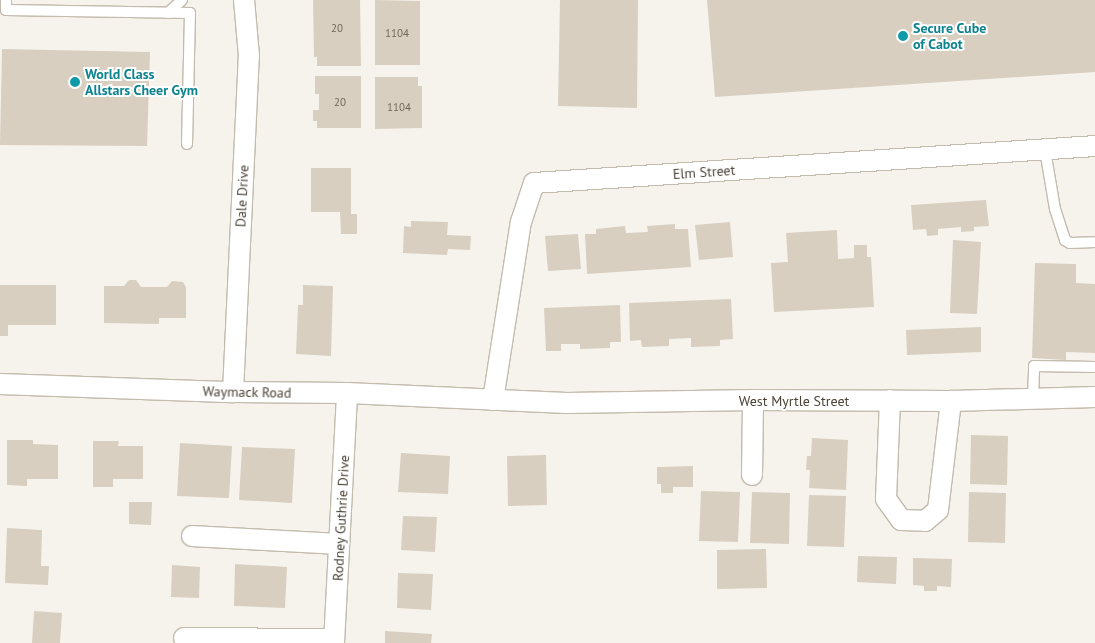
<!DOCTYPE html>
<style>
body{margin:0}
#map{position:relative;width:1095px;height:643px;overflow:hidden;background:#f6f3ec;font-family:"PT Sans",sans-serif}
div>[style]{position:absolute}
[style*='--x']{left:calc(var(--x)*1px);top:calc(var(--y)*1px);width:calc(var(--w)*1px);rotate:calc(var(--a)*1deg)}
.building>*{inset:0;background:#d8cfc1}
.roads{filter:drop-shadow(1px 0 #c2bbae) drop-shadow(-1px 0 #c2bbae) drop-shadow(0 1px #c2bbae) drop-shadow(0 -1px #c2bbae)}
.lane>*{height:10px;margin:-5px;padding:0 5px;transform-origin:5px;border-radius:5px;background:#fff}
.street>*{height:20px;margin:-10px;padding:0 10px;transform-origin:10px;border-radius:10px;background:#fff}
.dots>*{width:14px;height:14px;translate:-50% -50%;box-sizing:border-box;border:2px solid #fff;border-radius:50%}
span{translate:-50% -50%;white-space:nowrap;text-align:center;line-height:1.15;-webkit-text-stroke:4px #fff;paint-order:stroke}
.number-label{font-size:11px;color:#6e675b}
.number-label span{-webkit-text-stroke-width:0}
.culture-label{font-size:14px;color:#0d838f;font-weight:700}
.left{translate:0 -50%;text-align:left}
.street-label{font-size:14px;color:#4b4439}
</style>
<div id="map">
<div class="building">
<div style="clip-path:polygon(313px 0,360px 0,361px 66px,317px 66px,317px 57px,314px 57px)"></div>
<div style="clip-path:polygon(375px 0,420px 1px,420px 65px,375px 65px)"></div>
<div style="clip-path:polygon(560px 0,638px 0,637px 108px,558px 106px)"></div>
<div style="clip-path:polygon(707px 0,1095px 0,1095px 72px,715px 97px)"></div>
<div style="clip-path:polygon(2px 49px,150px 52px,147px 146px,0 145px)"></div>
<div style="clip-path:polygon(315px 76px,361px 76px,361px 128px,317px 128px,317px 121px,313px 121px,313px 110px,319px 110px,319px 94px,315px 94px)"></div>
<div style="clip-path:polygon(375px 77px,418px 77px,418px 86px,422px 86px,422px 128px,375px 129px)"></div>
<div style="clip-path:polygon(311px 168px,351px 168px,351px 214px,357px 214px,357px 234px,341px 234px,340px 212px,311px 212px)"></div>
<div style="clip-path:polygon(986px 200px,989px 226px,974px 227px,974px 231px,961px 232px,961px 227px,938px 229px,938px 235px,927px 236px,926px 229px,913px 230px,911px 205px)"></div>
<div style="clip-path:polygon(411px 221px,448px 222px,447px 235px,471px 236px,470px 250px,448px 249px,447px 255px,403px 253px,404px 226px,411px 227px)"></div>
<div style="clip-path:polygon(730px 222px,733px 257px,699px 260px,695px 225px)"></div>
<div style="clip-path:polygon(675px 224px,675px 229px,688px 229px,691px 267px,587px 274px,585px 234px,596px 234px,596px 229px,625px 226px,626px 233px,648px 232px,647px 226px)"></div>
<div style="clip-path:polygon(837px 230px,838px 259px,854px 258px,854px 245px,867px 245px,867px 257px,871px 257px,874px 307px,774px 312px,771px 263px,788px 262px,786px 233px)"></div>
<div style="clip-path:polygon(578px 234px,581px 269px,548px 271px,545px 236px)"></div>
<div style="clip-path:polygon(953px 240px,981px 242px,977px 314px,950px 313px)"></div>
<div style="clip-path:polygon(1035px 263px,1076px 264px,1076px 283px,1095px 284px,1095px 353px,1066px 352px,1066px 360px,1032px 358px)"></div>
<div style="clip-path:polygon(129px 280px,136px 280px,141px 287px,167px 287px,172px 281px,183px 282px,186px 287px,186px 318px,159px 318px,159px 324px,104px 323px,104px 286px,124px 286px)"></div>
<div style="clip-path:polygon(0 285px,56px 285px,56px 325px,8px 325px,8px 336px,0 336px)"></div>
<div style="clip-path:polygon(303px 285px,333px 286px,331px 356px,296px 354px,298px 305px,303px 305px)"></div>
<div style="clip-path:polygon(731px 299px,733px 339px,720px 340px,720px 346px,691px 347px,691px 338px,669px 339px,669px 346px,642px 347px,641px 340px,630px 341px,629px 303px)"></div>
<div style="clip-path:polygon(620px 305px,621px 342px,610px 342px,610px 348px,580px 349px,580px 344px,561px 344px,561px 351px,546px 351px,544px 308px)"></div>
<div style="clip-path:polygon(981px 327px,981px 352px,907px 355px,906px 330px)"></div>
<div style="clip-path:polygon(971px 435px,1008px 436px,1007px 485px,970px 484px)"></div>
<div style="clip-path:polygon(812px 438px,848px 440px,846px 490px,809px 488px,810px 470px,806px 470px,807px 456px,811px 456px)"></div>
<div style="clip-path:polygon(7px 440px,33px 440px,33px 444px,58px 445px,58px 479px,27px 479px,27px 486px,7px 485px)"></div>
<div style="clip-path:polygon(93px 441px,119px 441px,118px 446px,143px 446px,143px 479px,113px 479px,113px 487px,93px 487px)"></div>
<div style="clip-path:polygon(180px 443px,232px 446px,229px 498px,177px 496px)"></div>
<div style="clip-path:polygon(242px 447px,295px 449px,292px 503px,239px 500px)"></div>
<div style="clip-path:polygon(401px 453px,450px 456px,448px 494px,398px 492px)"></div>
<div style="clip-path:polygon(546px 455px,547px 505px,508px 506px,507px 456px)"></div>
<div style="clip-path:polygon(693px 466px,693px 487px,673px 487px,673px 493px,661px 493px,661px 484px,657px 484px,657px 467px)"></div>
<div style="clip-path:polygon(701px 491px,740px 492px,738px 542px,699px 541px)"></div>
<div style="clip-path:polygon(752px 492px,790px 493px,789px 544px,750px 543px)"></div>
<div style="clip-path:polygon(969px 492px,1006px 493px,1005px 543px,968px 542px)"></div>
<div style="clip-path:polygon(809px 495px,846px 496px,844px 547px,807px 546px)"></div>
<div style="clip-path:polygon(129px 502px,152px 502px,151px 525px,129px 524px)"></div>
<div style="clip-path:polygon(403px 516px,437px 517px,435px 552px,401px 550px)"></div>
<div style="clip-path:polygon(7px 528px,42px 530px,41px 566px,49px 566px,48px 585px,5px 583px)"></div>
<div style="clip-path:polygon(766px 549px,767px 588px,717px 589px,717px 550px)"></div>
<div style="clip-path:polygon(858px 556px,897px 557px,896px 584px,857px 582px)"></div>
<div style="clip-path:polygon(913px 558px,952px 559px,951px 587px,937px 586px,937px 591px,924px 591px,924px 586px,913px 585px)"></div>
<div style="clip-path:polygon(235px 564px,287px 567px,285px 608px,234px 606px)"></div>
<div style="clip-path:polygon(172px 565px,200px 567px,199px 598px,171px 597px)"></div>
<div style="clip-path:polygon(398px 573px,433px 574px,431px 610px,397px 608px)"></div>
<div style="clip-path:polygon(34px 611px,62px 613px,60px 643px,32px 643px)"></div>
<div style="clip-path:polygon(385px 631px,432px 634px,431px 643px,385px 643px)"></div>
</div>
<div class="roads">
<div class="lane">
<div style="--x:6;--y:0;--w:10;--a:90"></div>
<div style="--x:6;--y:10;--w:184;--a:0.9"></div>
<div style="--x:190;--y:13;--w:131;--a:91.3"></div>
<div style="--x:168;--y:13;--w:19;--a:-43"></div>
<div style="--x:1045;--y:150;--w:60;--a:80.4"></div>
<div style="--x:1055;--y:209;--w:33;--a:72"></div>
<div style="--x:1065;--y:240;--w:6;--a:31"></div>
<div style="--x:1070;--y:243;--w:25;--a:-2"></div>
<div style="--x:1033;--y:399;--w:33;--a:-88"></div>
<div style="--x:1034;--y:366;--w:61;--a:0.9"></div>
</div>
<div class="street">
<div style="--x:0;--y:384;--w:233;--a:2"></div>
<div style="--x:233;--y:392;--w:114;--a:0.5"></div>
<div style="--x:347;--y:393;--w:220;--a:2.6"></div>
<div style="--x:567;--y:403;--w:186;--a:-0.9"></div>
<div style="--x:753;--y:400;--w:198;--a:0.3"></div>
<div style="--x:951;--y:401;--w:144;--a:-1.6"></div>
<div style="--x:233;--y:392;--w:336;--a:-87.3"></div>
<div style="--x:249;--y:56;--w:56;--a:-95.1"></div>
<div style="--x:493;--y:400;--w:180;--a:-81.1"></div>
<div style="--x:521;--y:222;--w:41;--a:-71.6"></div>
<div style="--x:534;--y:183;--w:562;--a:-3.77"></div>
<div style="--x:890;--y:400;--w:99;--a:92.3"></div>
<div style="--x:886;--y:499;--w:26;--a:54"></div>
<div style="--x:901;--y:520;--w:24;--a:2"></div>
<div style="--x:925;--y:521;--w:17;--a:-40"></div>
<div style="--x:938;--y:510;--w:110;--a:-83.2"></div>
<div style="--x:752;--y:475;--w:75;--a:-89.2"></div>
<div style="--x:192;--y:536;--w:147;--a:3.1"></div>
<div style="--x:184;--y:638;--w:150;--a:0.4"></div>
<div style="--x:334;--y:643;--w:250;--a:-87"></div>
</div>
</div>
<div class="dots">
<div style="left:903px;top:36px;background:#0f9aa8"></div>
<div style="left:75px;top:82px;background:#0f9aa8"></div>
</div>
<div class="number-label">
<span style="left:337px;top:28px">20</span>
<span style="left:397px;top:33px">1104</span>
<span style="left:340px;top:102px">20</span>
<span style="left:399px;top:107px">1104</span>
</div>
<div class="culture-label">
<span class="left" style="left:913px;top:36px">Secure Cube<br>of Cabot</span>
<span class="left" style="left:85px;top:82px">World Class<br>Allstars Cheer Gym</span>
</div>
<div class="street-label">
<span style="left:704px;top:172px;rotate:-4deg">Elm Street</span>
<span style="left:242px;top:196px;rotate:-87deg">Dale Drive</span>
<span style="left:247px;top:392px;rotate:1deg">Waymack Road</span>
<span style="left:794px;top:401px">West Myrtle Street</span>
<span style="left:341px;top:518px;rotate:-87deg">Rodney Guthrie Drive</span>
</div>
</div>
